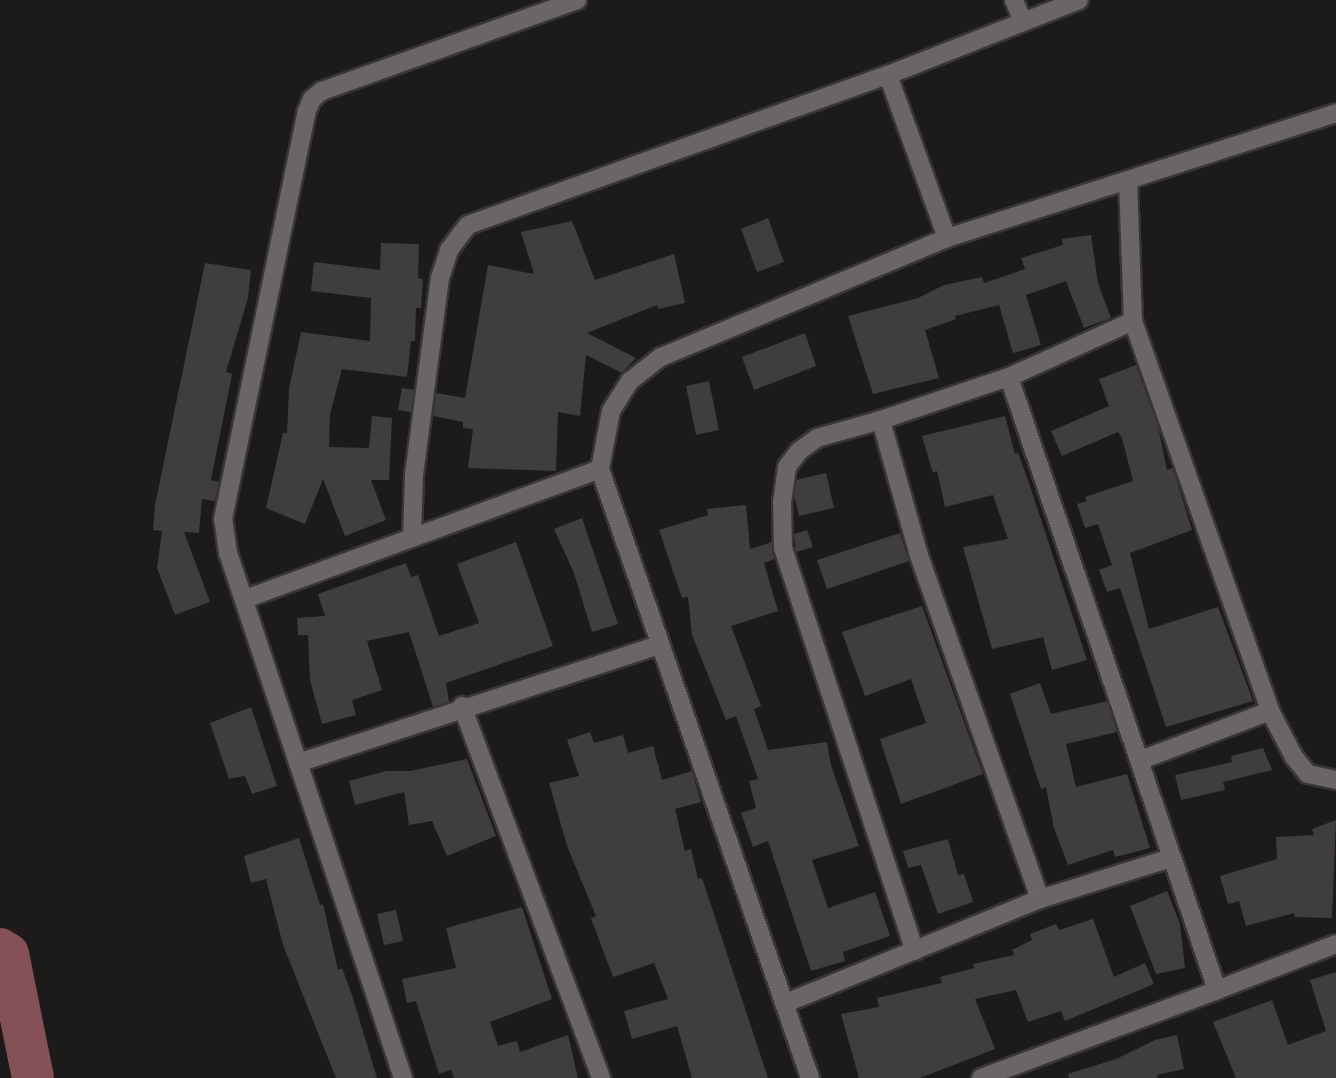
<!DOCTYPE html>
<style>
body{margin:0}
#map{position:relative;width:1336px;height:1078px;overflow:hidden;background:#1d1a1a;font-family:"Varela Round",sans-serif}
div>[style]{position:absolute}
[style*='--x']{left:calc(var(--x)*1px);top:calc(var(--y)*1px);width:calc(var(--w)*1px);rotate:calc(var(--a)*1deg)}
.river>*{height:42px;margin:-21px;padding:0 21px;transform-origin:21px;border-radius:21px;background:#855057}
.building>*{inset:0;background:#403d3d}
.roads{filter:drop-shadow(2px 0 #383636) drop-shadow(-2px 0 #383636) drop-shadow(0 2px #383636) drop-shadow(0 -2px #383636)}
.minor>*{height:18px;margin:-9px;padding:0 9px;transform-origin:9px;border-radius:9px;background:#6a6667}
span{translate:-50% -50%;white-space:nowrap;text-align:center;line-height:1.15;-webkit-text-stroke:5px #141111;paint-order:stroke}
</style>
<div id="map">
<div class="river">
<div style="--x:0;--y:949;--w:9;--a:32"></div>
<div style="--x:8;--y:954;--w:126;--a:78.6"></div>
</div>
<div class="building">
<div style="clip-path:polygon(768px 218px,784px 262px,757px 272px,741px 229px)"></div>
<div style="clip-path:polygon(572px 221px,595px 280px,674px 254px,685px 303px,658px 309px,657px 305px,587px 333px,636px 358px,622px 373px,586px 355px,580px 416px,558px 412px,556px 471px,468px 468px,473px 429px,463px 428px,463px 422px,433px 416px,436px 393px,465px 398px,488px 265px,534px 274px,521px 232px)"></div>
<div style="clip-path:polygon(1091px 235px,1098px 283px,1111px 318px,1084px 328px,1066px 281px,1026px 295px,1041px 345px,1013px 353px,999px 305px,955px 316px,956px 319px,925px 330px,939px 378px,873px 394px,848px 316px,918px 298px,944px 285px,982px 277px,984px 283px,1025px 269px,1021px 258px,1063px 245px,1062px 239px)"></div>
<div style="clip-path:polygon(381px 243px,419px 244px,418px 278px,423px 279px,421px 308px,416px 308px,415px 341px,411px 341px,407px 377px,342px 369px,330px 414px,329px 447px,369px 448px,372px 416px,392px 418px,389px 480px,371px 480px,386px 520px,345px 536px,323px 479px,305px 524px,266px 508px,283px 433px,287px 433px,289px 389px,301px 332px,370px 341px,371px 298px,311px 291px,314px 262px,380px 270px)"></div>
<div style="clip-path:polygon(205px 263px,251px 270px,248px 298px,226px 372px,232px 374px,211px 480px,219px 482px,215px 501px,202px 499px,199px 533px,184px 532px,210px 602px,175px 615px,157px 568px,162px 531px,153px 530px,155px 505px)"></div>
<div style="clip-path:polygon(805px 333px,816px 366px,754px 390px,742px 357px)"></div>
<div style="clip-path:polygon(1136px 365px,1158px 426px,1167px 470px,1173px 468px,1192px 530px,1130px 553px,1149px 629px,1218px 607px,1253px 701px,1166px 727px,1120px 588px,1107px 592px,1099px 570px,1112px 565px,1098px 524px,1085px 528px,1077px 504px,1087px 501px,1085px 497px,1133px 481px,1122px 438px,1118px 432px,1062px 456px,1051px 431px,1109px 406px,1099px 379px)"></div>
<div style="clip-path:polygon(709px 381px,719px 430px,696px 435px,686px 386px)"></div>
<div style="clip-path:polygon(402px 388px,414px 390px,411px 412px,398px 410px)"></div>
<div style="clip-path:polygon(1005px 416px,1015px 454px,1018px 453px,1028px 480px,1087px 660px,1052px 670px,1043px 637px,992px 649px,963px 547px,1008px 539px,993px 495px,945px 507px,937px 471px,933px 473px,922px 436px)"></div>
<div style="clip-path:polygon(826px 473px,834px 508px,799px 516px,794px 495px,796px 480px)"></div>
<div style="clip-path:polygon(746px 505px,750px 549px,772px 542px,775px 559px,764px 563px,778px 611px,731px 626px,761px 706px,754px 709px,768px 750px,827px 742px,831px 765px,859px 846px,812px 860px,828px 908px,875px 892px,890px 936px,843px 952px,845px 961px,811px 971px,768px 841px,753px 847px,741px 813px,756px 808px,749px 781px,758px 779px,736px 716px,726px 720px,692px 635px,688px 597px,682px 598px,659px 530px,708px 515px,707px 509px)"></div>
<div style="clip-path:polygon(582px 518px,618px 624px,592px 632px,574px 573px,554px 529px)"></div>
<div style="clip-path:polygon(807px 530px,813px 547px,796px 552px,794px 534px)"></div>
<div style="clip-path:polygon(900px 533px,909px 561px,827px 589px,817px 560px)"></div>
<div style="clip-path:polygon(516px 542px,553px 646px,446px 683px,449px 702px,433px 707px,409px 632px,367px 641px,382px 690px,352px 700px,356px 715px,322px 724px,310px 680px,308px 635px,298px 635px,297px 618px,325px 616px,318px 594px,406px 563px,411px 577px,418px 575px,439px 636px,479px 623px,457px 564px)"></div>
<div style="clip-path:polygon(922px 606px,983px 774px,901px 804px,880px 739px,926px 723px,911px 679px,865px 696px,842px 632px)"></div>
<div style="clip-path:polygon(1040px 683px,1051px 714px,1107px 701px,1117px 732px,1066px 744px,1076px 787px,1127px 774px,1150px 848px,1115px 857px,1113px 850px,1068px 865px,1054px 828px,1046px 787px,1041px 789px,1010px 694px)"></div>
<div style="clip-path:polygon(251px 707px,277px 786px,252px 794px,245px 776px,229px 779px,210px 723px)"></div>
<div style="clip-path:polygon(590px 732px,594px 743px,623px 735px,628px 753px,653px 746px,662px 780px,692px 771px,701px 802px,675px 809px,685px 851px,691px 849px,698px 879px,702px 878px,768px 1078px,692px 1078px,677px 1026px,632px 1039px,624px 1011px,668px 999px,654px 963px,613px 977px,591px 918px,596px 916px,567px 846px,549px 783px,579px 776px,567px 740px)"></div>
<div style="clip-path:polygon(1263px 748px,1272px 770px,1223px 782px,1225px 790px,1181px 800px,1175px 775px,1232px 762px,1231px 756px)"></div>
<div style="clip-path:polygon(467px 759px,496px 836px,447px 856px,432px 821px,409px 825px,404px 792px,355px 805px,349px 781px,386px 771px,410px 771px)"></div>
<div style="clip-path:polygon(1336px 820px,1332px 918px,1295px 917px,1294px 913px,1246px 926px,1239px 901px,1228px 904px,1220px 876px,1277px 859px,1276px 837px,1314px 835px,1312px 829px)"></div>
<div style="clip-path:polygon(299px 838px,320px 905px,323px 904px,338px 970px,342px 968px,352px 995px,377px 1078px,336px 1078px,283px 945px,266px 879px,251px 883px,244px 856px)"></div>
<div style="clip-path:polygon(948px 839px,958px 875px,964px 874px,973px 902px,938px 914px,921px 865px,908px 868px,903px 851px)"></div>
<div style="clip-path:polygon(1167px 891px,1180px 924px,1185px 968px,1156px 974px,1130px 906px)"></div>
<div style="clip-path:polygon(522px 907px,552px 999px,490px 1022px,498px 1046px,517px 1041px,520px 1052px,568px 1035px,578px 1078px,454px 1078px,451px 1070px,439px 1074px,416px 1001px,407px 1003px,402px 979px,456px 968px,446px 928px)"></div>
<div style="clip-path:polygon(396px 910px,403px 941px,384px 945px,377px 914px)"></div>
<div style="clip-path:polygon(1093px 919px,1114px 977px,1145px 963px,1154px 984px,1065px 1021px,1061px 1011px,1028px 1022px,1016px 990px,975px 999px,995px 1049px,920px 1078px,859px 1078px,841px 1014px,879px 1007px,877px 998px,942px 983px,940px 977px,974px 968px,973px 964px,1014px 955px,1012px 950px,1032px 940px,1030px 934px,1056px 924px,1059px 930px)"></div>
<div style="clip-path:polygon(1336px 972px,1336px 1078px,1236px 1078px,1213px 1022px,1272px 1000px,1288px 1045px,1326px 1031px,1310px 980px)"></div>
<div style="clip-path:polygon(1177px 1035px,1184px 1069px,1157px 1075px,1158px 1078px,1069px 1078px,1068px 1074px,1116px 1059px,1155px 1040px)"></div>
</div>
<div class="roads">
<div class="minor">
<div style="--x:1014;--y:0;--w:22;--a:68"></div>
<div style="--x:888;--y:75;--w:205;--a:-21.4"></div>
<div style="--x:1128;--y:180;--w:141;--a:88"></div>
<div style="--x:1133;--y:321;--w:413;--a:70.6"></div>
<div style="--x:1270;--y:711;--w:52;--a:62.4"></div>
<div style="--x:1294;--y:757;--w:22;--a:51"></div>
<div style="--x:1308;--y:774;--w:29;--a:12"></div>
<div style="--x:881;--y:420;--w:66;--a:164.3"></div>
<div style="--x:817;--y:438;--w:22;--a:144"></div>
<div style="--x:799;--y:451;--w:20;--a:127"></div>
<div style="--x:787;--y:467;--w:34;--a:98"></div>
<div style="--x:782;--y:501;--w:47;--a:88.8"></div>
<div style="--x:783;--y:548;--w:424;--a:71.9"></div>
<div style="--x:412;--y:538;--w:63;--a:-88.2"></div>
<div style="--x:414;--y:475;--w:199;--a:-82.5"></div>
<div style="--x:440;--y:278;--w:29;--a:-72"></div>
<div style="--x:449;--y:250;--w:31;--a:-53"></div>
<div style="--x:468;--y:225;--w:446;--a:-19.7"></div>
<div style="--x:888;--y:75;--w:173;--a:70.1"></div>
<div style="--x:245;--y:599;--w:378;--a:-20.1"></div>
<div style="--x:462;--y:706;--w:397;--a:69.5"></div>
<div style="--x:1141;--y:760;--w:138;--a:-20.8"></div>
<div style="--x:298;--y:763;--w:221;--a:-108.4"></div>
<div style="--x:228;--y:553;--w:34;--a:-98"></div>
<div style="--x:223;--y:519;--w:414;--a:-78.4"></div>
<div style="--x:306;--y:113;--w:15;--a:-67"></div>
<div style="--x:312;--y:99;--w:13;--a:-39"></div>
<div style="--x:322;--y:91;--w:271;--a:-19.6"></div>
<div style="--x:1040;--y:899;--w:368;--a:-109.4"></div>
<div style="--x:918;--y:552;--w:137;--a:-105.7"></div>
<div style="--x:881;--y:420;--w:135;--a:-18.6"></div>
<div style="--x:1009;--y:377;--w:136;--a:-24.3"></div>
<div style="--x:1217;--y:990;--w:128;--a:-21.1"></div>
<div style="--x:786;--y:1003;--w:274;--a:-22.3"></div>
<div style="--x:1040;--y:899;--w:137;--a:-17.4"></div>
<div style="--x:403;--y:1078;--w:332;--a:-108.4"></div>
<div style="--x:298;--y:763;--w:381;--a:-18.1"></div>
<div style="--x:810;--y:1078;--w:644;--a:-109.03"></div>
<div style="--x:600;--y:469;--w:59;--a:-79.3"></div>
<div style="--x:611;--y:411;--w:36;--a:-58"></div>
<div style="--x:630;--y:381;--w:39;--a:-38"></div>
<div style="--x:661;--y:357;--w:310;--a:-22.6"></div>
<div style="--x:947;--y:238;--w:409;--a:-17.8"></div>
<div style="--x:981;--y:1078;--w:252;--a:-20.4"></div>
<div style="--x:1217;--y:990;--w:647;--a:-108.74"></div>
</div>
</div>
</div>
